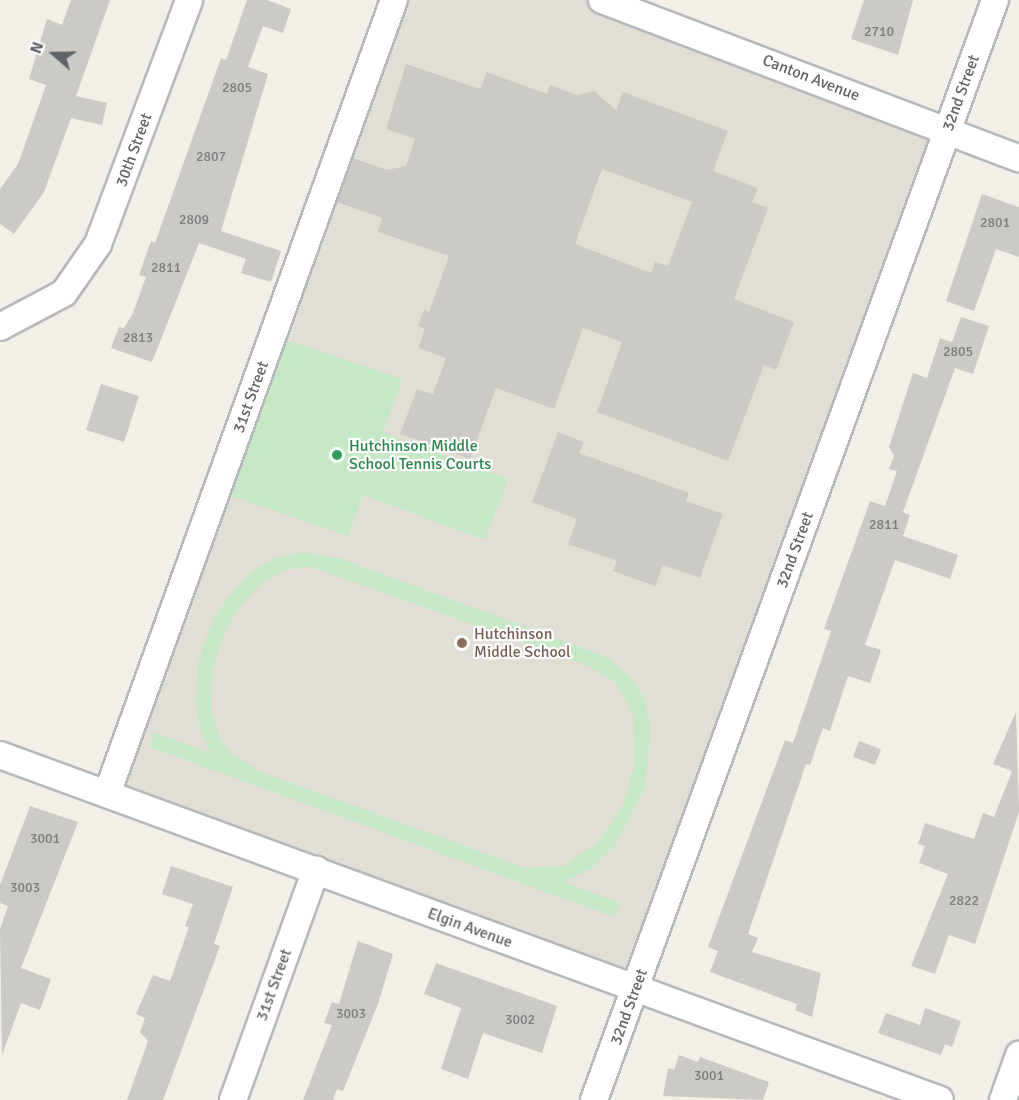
<!DOCTYPE html>
<style>
body{margin:0}
#map{position:relative;width:1019px;height:1100px;overflow:hidden;background:#f1efe8;font-family:Signika,sans-serif}
div>[style]{position:absolute}
[style*='--x']{left:calc(var(--x)*1px);top:calc(var(--y)*1px);width:calc(var(--w)*1px);rotate:calc(var(--a)*1deg)}
.education>*{inset:0;background:#e1ded6}
.green>*{inset:0;background:#c5e8c5}
.building>*{inset:0;background:#cccac5}
.roads{filter:drop-shadow(2px 0 #b5b8bc) drop-shadow(-2px 0 #b5b8bc) drop-shadow(0 2px #b5b8bc) drop-shadow(0 -2px #b5b8bc)}
.minor>*{height:26px;margin:-13px;padding:0 13px;transform-origin:13px;border-radius:13px;background:#fff}
.dots>*{width:16px;height:16px;translate:-50% -50%;box-sizing:border-box;border:3px solid #fff;border-radius:50%}
span{translate:-50% -50%;white-space:nowrap;text-align:center;line-height:1.15;-webkit-text-stroke:4.5px #fff;paint-order:stroke}
.number-label{font-size:14px;color:#7a7d7f}
.number-label span{-webkit-text-stroke-width:0}
.street-label{font-size:16px;color:#5f6368}
.leisure-label{font-size:16px;color:#27864d}
.left{translate:0 -50%;text-align:left}
.education-label{font-size:16px;color:#785e54}
.north{position:absolute;left:24px;top:24px;width:60px;height:60px;-webkit-text-stroke:4px #fff;paint-order:stroke;rotate:290deg;font-size:16px;font-weight:700;line-height:24px;text-align:center;color:#5f6368}
.north::after{content:'';display:block;margin:auto;width:21px;height:27px;background:#5f6368;clip-path:polygon(50% 0,100% 100%,50% 72%,0 100%)}
</style>
<div id="map">
<div class="education">
<div style="clip-path:polygon(394px 0,597px 0,947px 131px,635px 990px,107px 794px)"></div>
</div>
<div class="green">
<div style="clip-path:polygon(273px 335px,402px 379px,383px 432px,508px 479px,485px 540px,363px 495px,348px 536px,217px 491px)"></div>
<div style="clip-path:polygon(evenodd,304px 552px,339px 558px,591px 651px,610px 659px,632px 678px,644px 698px,651px 726px,645px 788px,615px 845px,591px 869px,564px 882px,620px 903px,614px 917px,150px 747px,155px 733px,211px 753px,201px 733px,196px 701px,198px 663px,209px 629px,227px 598px,251px 572px,274px 558px,304px 552px,311px 567px,586px 665px,616px 683px,633px 714px,635px 765px,622px 807px,598px 842px,563px 866px,526px 868px,261px 772px,232px 754px,220px 738px,211px 709px,212px 672px,223px 635px,239px 607px,261px 584px,284px 570px,311px 567px)"></div>
</div>
<div class="building">
<div style="clip-path:polygon(71px 0,110px 0,76px 96px,107px 103px,102px 125px,71px 118px,44px 192px,14px 234px,0 224px,0 189px,18px 164px,46px 85px,29px 79px,47px 19px,62px 25px)"></div>
<div style="clip-path:polygon(247px 0,267px 0,291px 9px,283px 33px,263px 26px,248px 67px,268px 74px,221px 231px,281px 251px,271px 282px,241px 273px,246px 259px,199px 243px,152px 362px,111px 348px,119px 327px,124px 328px,133px 313px,146px 277px,139px 275px,151px 241px,155px 243px,221px 58px,226px 60px)"></div>
<div style="clip-path:polygon(864px 0,913px 0,898px 55px,851px 39px)"></div>
<div style="clip-path:polygon(evenodd,406px 64px,480px 89px,487px 72px,547px 94px,550px 85px,577px 95px,594px 91px,616px 110px,623px 92px,728px 131px,713px 171px,758px 188px,752px 202px,768px 208px,734px 299px,794px 322px,776px 370px,764px 365px,728px 461px,597px 412px,622px 342px,583px 328px,554px 409px,496px 388px,470px 459px,400px 434px,417px 389px,433px 394px,446px 358px,418px 348px,425px 329px,418px 326px,424px 310px,429px 312px,449px 256px,378px 232px,382px 218px,337px 202px,353px 158px,387px 170px,406px 166px,415px 139px,386px 129px,406px 64px,602px 169px,692px 202px,668px 266px,655px 262px,651px 273px,575px 244px,602px 169px)"></div>
<div style="clip-path:polygon(982px 194px,1019px 207px,1019px 257px,996px 249px,974px 311px,946px 301px)"></div>
<div style="clip-path:polygon(961px 317px,989px 326px,973px 374px,955px 368px,903px 512px,910px 515px,903px 536px,958px 555px,950px 579px,895px 560px,865px 645px,881px 650px,870px 683px,848px 676px,830px 731px,823px 728px,810px 765px,806px 764px,748px 934px,758px 938px,752px 952px,821px 973px,812px 1017px,795px 1010px,797px 1004px,710px 972px,718px 951px,708px 947px,785px 740px,793px 743px,831px 631px,824px 629px,870px 501px,885px 506px,897px 471px,889px 469px,894px 456px,889px 447px,913px 373px,927px 378px,940px 338px,952px 342px)"></div>
<div style="clip-path:polygon(101px 384px,139px 396px,124px 442px,86px 430px)"></div>
<div style="clip-path:polygon(558px 432px,584px 442px,579px 453px,689px 493px,686px 501px,723px 514px,700px 578px,663px 565px,655px 586px,613px 571px,617px 561px,568px 544px,577px 519px,532px 502px)"></div>
<div style="clip-path:polygon(1016px 712px,1019px 812px,975px 944px,949px 935px,935px 974px,911px 966px,948px 874px,919px 863px,925px 846px,918px 844px,925px 823px,974px 839px,983px 813px,994px 817px,1012px 771px,993px 764px)"></div>
<div style="clip-path:polygon(859px 741px,881px 749px,875px 765px,853px 757px)"></div>
<div style="clip-path:polygon(30px 806px,78px 822px,21px 968px,51px 979px,40px 1010px,21px 1003px,2px 1055px,0 929px,8px 906px,0 903px,0 885px)"></div>
<div style="clip-path:polygon(171px 866px,233px 887px,214px 944px,220px 946px,163px 1100px,127px 1100px,148px 1041px,140px 1032px,145px 1018px,136px 1014px,153px 975px,170px 981px,189px 927px,185px 926px,193px 904px,162px 894px)"></div>
<div style="clip-path:polygon(358px 941px,393px 954px,378px 1004px,343px 1091px,337px 1089px,333px 1100px,303px 1100px,332px 1025px,324px 1023px,332px 1002px,339px 1004px)"></div>
<div style="clip-path:polygon(436px 963px,557px 1006px,542px 1053px,483px 1033px,468px 1079px,441px 1069px,461px 1008px,424px 994px)"></div>
<div style="clip-path:polygon(925px 1008px,961px 1021px,952px 1047px,945px 1044px,941px 1055px,878px 1033px,886px 1013px,920px 1025px)"></div>
<div style="clip-path:polygon(679px 1055px,698px 1062px,700px 1057px,769px 1082px,763px 1100px,663px 1096px,668px 1068px,674px 1070px)"></div>
</div>
<div class="roads">
<div class="minor">
<div style="--x:602;--y:0;--w:446;--a:20.8"></div>
<div style="--x:0;--y:327;--w:72;--a:-28"></div>
<div style="--x:64;--y:293;--w:60;--a:-55.2"></div>
<div style="--x:98;--y:244;--w:260;--a:-69.5"></div>
<div style="--x:0;--y:755;--w:1001;--a:20.15"></div>
<div style="--x:107;--y:794;--w:844;--a:-70.13"></div>
<div style="--x:233;--y:1100;--w:245;--a:-70.2"></div>
<div style="--x:594;--y:1100;--w:1171;--a:-69.97"></div>
<div style="--x:1003;--y:1100;--w:48;--a:-70.4"></div>
</div>
</div>
<div class="dots">
<div style="left:337px;top:455px;background:#2e9e5b"></div>
<div style="left:462px;top:643px;background:#8d6e63"></div>
</div>
<div class="number-label">
<span style="left:879px;top:32px">2710</span>
<span style="left:237px;top:88px">2805</span>
<span style="left:211px;top:157px">2807</span>
<span style="left:194px;top:220px">2809</span>
<span style="left:995px;top:223px">2801</span>
<span style="left:166px;top:268px">2811</span>
<span style="left:138px;top:338px">2813</span>
<span style="left:958px;top:352px">2805</span>
<span style="left:884px;top:525px">2811</span>
<span style="left:45px;top:839px">3001</span>
<span style="left:25px;top:888px">3003</span>
<span style="left:964px;top:901px">2822</span>
<span style="left:351px;top:1014px">3003</span>
<span style="left:520px;top:1020px">3002</span>
<span style="left:709px;top:1076px">3001</span>
</div>
<div class="street-label">
<span style="left:811px;top:78px;rotate:21deg">Canton Avenue</span>
<span style="left:961px;top:93px;rotate:-70deg">32nd Street</span>
<span style="left:134px;top:150px;rotate:-70deg">30th Street</span>
<span style="left:251px;top:397px;rotate:-70deg">31st Street</span>
<span style="left:795px;top:550px;rotate:-70deg">32nd Street</span>
<span style="left:470px;top:928px;rotate:20deg">Elgin Avenue</span>
<span style="left:274px;top:985px;rotate:-70deg">31st Street</span>
<span style="left:629px;top:1007px;rotate:-70deg">32nd Street</span>
</div>
<div class="leisure-label">
<span class="left" style="left:349px;top:455px">Hutchinson Middle<br>School Tennis Courts</span>
</div>
<div class="education-label">
<span class="left" style="left:474px;top:643px">Hutchinson<br>Middle School</span>
</div>
<div class="north">N</div>
</div>
